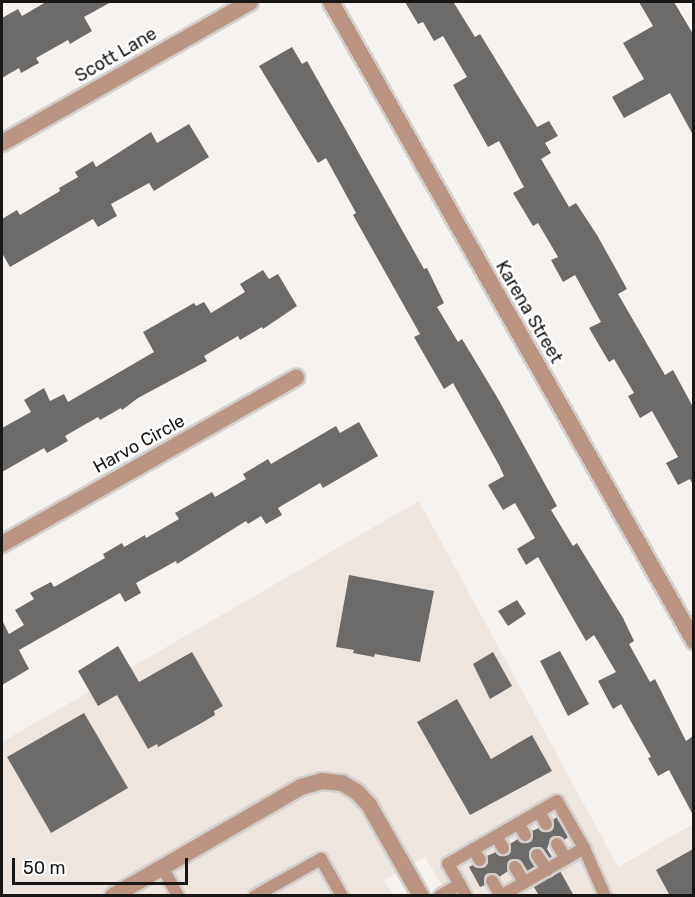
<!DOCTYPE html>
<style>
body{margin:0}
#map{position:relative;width:695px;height:897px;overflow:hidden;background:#f5f2f0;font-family:Rubik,sans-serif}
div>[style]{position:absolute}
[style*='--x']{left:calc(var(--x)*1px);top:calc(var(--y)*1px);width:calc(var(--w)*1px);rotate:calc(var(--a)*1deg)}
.built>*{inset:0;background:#efe5df}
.building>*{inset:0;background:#6d6b69}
.roads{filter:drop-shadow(2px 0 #d2cfcd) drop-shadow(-2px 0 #d2cfcd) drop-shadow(0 2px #d2cfcd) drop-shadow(0 -2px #d2cfcd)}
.service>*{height:12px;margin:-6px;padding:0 6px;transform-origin:6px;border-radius:6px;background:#bb9582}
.minor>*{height:16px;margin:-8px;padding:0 8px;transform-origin:8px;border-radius:8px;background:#bb9582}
span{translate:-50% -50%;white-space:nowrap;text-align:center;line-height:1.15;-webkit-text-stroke:5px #fff;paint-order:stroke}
.street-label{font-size:18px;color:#181716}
.frame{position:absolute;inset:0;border:3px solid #181716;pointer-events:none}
.scale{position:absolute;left:12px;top:858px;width:176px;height:27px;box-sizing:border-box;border:3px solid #181716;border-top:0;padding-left:8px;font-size:18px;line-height:21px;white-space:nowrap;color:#181716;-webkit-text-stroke:4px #fff;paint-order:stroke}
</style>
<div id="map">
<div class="built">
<div style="clip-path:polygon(419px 501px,618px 867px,693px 824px,693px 895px,448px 895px,425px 857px,384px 880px,393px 895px,2px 895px,2px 742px)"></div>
</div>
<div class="building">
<div style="clip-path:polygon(46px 2px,111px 2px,84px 17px,92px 31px,70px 44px,68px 40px,36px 58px,39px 63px,21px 73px,19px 68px,2px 78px,2px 18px,18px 9px,22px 16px)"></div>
<div style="clip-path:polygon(405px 2px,457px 2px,454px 3px,475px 37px,480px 34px,537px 127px,549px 121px,558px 136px,545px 143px,551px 153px,541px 159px,569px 207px,576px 203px,597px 235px,627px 289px,618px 294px,665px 375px,673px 370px,693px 407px,693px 485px,690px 479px,678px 485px,666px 463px,678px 457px,652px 411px,640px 418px,628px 396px,634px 393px,614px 359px,609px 362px,589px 328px,601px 322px,575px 275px,563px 282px,551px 260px,558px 257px,538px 223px,533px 226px,513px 193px,524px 187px,499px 141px,488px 147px,453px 85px,467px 77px,443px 36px,434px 41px,423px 22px,418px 24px)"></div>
<div style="clip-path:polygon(639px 2px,674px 2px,693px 34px,693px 135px,670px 93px,624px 118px,612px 97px,644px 79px,623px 43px,653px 26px)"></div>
<div style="clip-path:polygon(292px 47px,302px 64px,307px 61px,424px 269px,427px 268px,444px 303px,437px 307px,458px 342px,462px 339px,497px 397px,557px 506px,551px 510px,573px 546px,577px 543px,623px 618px,634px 641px,629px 644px,650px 682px,655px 679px,686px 741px,693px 736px,693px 815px,669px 770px,658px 776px,648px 758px,651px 757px,621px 704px,613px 709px,598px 681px,616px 672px,594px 635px,586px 641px,538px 557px,526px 565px,517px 549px,535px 538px,515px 503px,503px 510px,488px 485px,504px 476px,499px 465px,453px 383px,444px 389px,414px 337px,420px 334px,353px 215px,356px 213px,326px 158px,318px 163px,259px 66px)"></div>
<div style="clip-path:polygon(189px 124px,209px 157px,154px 191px,149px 183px,111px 204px,117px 216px,98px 227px,93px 219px,10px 267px,2px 253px,2px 219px,17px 210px,20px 215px,60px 191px,59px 188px,78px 177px,75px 172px,93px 161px,96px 167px,151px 132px,157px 143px)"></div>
<div style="clip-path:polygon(263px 270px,269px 279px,278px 274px,297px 306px,263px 329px,262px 327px,240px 340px,238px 336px,204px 356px,207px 361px,138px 398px,122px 410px,121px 408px,100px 420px,98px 417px,65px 436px,68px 441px,47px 453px,44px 448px,2px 472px,2px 428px,31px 412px,24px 400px,44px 388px,50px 401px,64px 394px,68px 402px,154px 352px,143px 332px,194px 303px,196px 306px,204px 302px,211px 313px,245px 292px,240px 284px)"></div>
<div style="clip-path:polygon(359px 422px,378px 456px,323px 488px,320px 483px,278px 508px,282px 515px,266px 524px,261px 516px,248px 524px,246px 521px,177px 564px,176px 561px,136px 583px,141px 593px,125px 602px,120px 593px,19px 650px,29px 669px,2px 685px,2px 620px,9px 634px,24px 625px,15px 610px,34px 599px,30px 593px,51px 582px,54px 587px,105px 558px,103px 554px,122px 543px,124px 547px,145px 535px,146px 538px,179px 519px,175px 513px,212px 492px,215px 497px,246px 479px,243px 474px,268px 459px,271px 464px,336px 426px,340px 433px)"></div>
<div style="clip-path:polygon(349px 575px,434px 591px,420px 662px,375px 654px,374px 657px,353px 653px,354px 650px,336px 647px)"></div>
<div style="clip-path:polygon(517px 600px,526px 614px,508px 626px,498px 611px)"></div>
<div style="clip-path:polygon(118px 646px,139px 682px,192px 652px,223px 706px,214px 711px,215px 715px,198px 725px,158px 747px,157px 744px,148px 749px,117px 695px,98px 706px,78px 671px)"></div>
<div style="clip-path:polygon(560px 651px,589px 704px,568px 716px,540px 661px)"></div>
<div style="clip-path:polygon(493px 652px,512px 686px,490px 699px,473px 664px)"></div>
<div style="clip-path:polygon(457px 699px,491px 759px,532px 735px,552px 771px,470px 815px,417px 722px)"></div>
<div style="clip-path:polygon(84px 713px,128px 788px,51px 833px,7px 757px)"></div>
<div style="clip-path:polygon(557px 817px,568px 837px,564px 840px,556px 836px,550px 840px,547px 849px,552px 857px,549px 859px,540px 847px,533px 848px,529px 856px,535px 867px,527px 871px,519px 860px,511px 860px,508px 864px,508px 871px,499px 877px,488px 874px,485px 878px,485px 885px,480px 887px,469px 867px,473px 865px,484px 867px,488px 863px,487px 856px,496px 852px,499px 855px,507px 855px,510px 852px,510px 844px,518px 839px,529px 842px,532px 839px,532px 831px,539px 828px,542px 831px,550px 831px,553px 828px,553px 820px)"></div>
<div style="clip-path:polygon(693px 849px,693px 896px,670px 896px,656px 870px)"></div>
<div style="clip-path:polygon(560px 871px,574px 896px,539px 896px,534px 887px)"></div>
</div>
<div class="roads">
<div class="service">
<div style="--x:539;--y:812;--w:14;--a:60"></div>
<div style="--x:518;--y:823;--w:14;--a:60"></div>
<div style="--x:496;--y:836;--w:14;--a:60"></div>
<div style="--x:557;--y:844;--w:17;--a:59"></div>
<div style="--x:473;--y:849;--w:13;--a:58"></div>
<div style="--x:537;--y:855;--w:18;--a:56"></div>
<div style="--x:162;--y:867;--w:33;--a:61"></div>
<div style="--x:515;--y:867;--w:17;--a:59"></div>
<div style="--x:492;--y:881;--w:17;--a:59"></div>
<div style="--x:255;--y:896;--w:76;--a:-29.3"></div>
<div style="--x:321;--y:859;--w:43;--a:60.4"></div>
<div style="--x:440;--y:896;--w:23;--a:-31"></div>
<div style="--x:466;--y:896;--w:37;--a:-119"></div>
<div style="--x:448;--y:864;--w:126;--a:-30"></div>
<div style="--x:557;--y:801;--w:54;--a:60.1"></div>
<div style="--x:584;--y:848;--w:52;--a:66.4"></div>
<div style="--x:501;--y:896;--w:96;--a:-30"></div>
</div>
<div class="minor">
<div style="--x:331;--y:2;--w:735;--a:60.4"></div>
<div style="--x:2;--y:143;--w:285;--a:-29.6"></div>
<div style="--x:2;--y:544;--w:338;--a:-29.5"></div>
<div style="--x:113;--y:896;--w:217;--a:-30.1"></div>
<div style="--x:301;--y:787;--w:22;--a:-16"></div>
<div style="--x:322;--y:781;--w:20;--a:6"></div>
<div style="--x:342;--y:783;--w:17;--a:31"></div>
<div style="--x:357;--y:792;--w:18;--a:47"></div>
<div style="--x:369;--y:805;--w:105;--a:60.3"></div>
</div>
</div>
<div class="street-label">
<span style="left:116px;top:55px;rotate:-30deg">Scott Lane</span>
<span style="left:529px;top:312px;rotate:60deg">Karena Street</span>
<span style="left:139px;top:444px;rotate:-29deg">Harvo Circle</span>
</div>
<div class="frame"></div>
<div class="scale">50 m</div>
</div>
